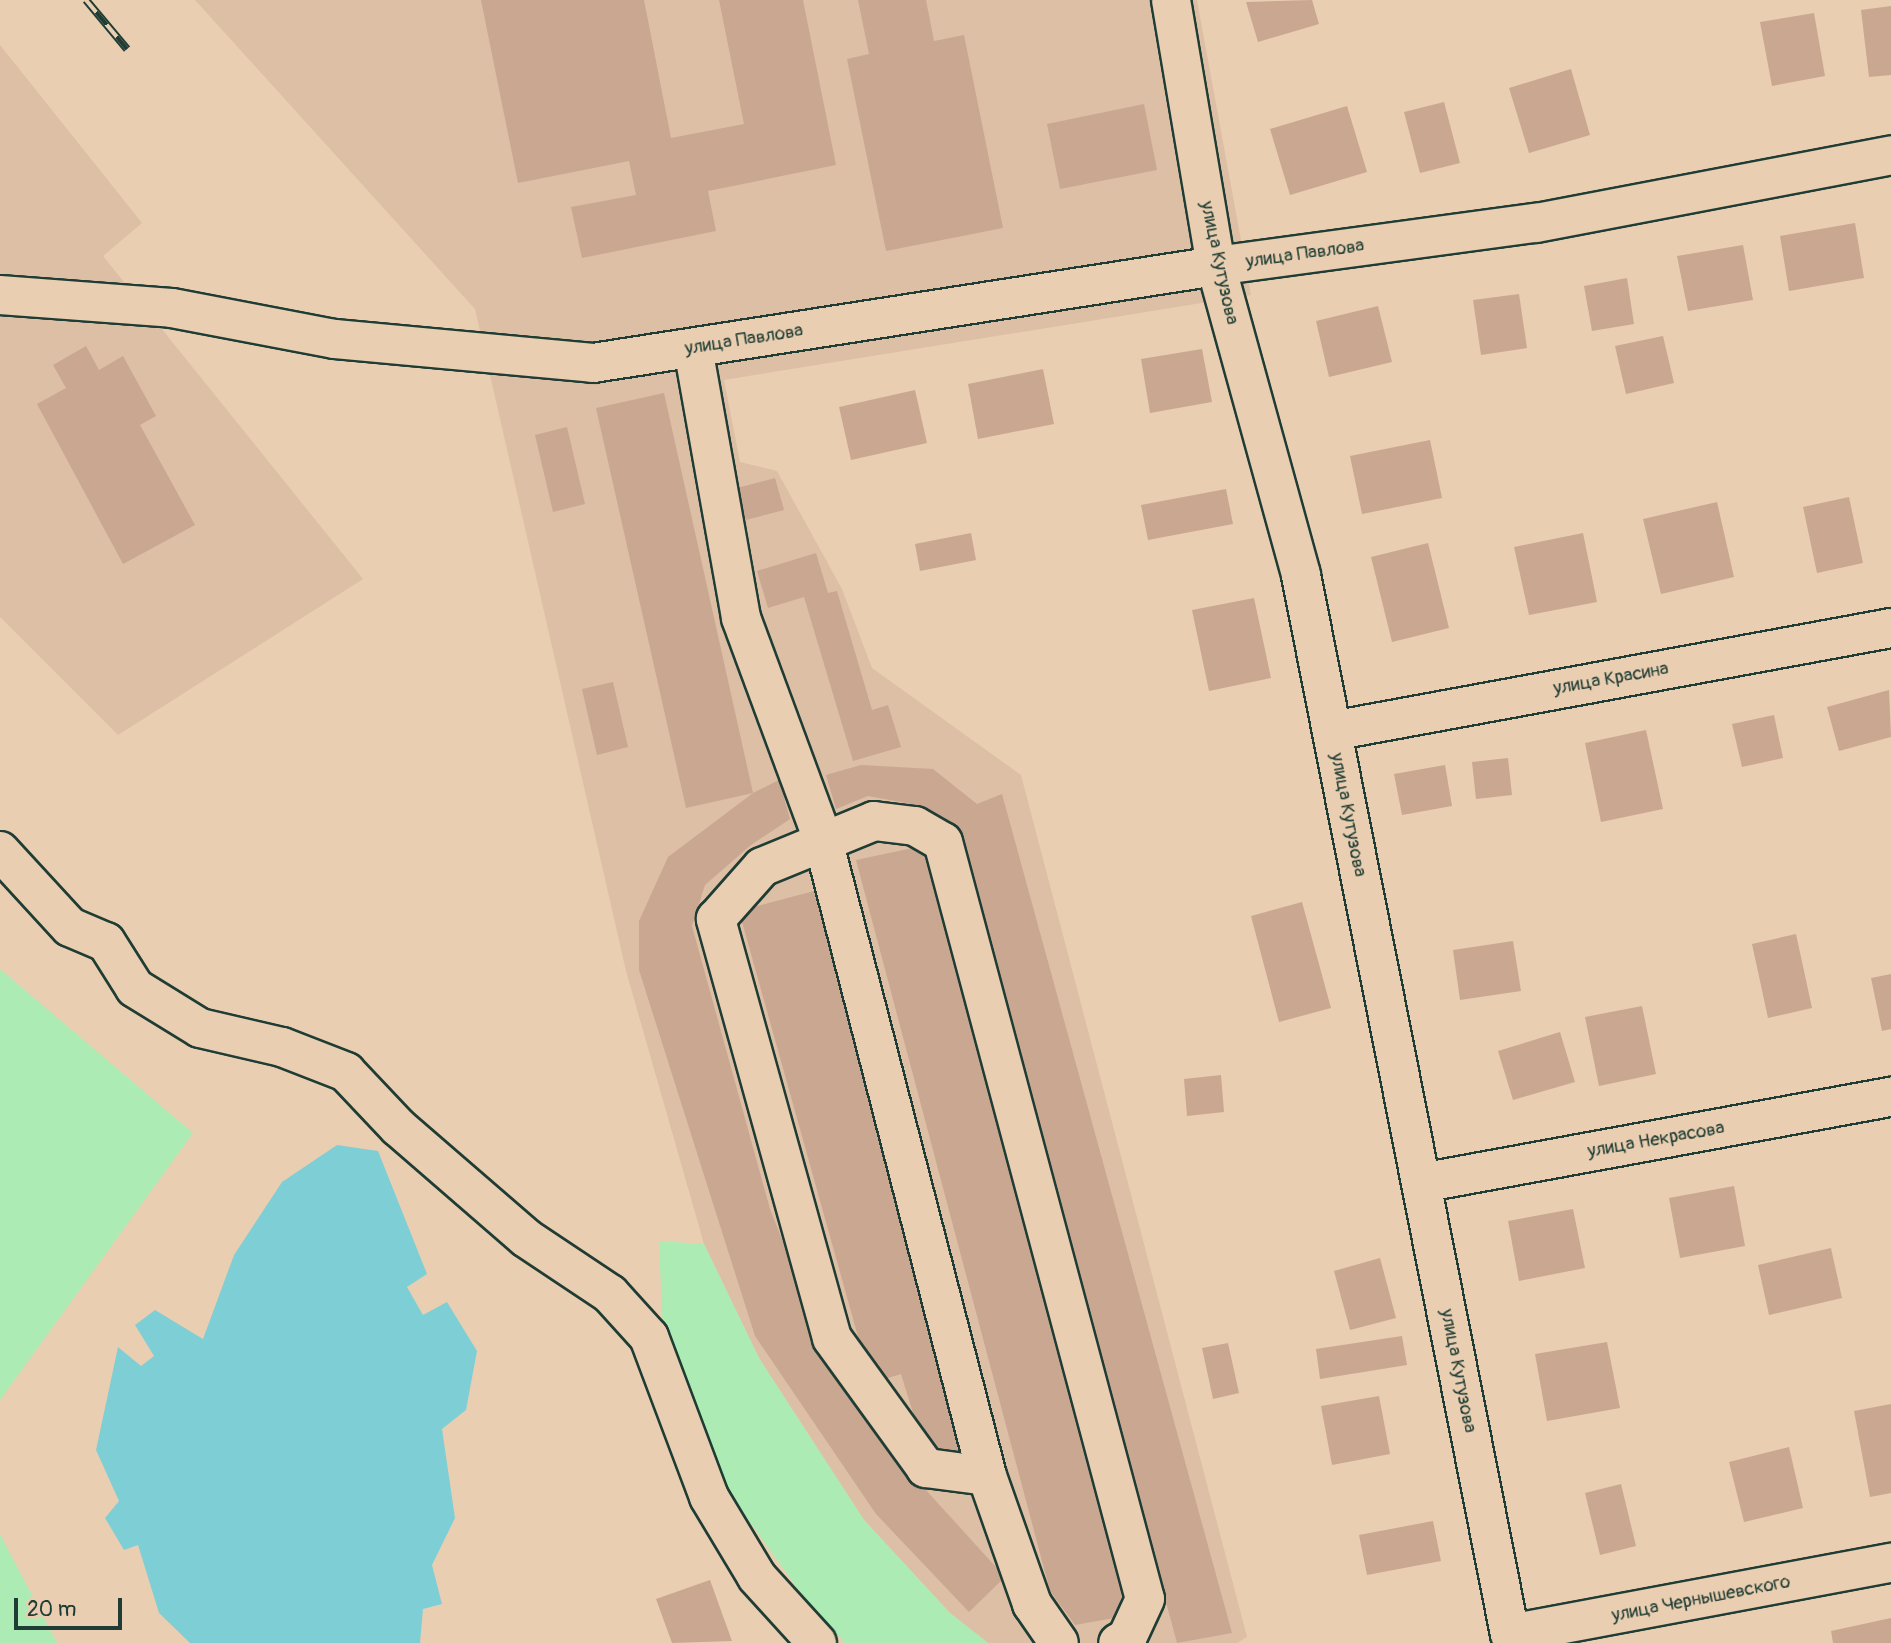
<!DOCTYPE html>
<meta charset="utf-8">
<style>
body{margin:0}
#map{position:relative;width:1891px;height:1643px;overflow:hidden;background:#eaceb1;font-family:Pangolin,sans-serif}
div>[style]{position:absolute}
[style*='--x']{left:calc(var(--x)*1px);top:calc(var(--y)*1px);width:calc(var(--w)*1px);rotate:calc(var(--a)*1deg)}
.built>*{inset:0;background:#dcbfa5}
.green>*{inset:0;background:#acecb4}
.water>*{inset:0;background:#7ecfd5}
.building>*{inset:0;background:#caa791}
.roads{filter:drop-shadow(2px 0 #1f3d34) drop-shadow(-2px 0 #1f3d34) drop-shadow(0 2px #1f3d34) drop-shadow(0 -2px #1f3d34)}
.minor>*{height:38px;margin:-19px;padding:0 19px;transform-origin:19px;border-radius:19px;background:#eaceb1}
.rail>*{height:8px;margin-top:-4px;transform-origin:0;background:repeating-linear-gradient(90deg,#eaceb1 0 16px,#1f3d34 0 32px);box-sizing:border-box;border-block:2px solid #1f3d34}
span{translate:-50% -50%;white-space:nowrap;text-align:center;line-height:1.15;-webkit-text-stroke:5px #eaceb1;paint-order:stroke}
.street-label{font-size:19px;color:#1f3d34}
.scale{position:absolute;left:14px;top:1598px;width:108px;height:32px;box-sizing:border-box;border:4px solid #1f3d34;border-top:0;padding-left:9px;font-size:21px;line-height:24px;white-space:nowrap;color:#1f3d34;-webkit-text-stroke:5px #eaceb1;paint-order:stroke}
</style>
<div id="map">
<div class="built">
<div style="clip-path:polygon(195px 0,1197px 0,1251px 295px,724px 380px,740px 462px,777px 471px,842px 589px,872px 668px,1021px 775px,1247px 1637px,1237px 1643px,988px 1643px,950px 1613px,864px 1520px,759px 1358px,704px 1244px,626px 971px,475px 309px)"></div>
<div style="clip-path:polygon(0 45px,142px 223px,103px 256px,363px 579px,118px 735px,0 617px)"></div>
</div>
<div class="green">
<div style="clip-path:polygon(0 969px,193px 1133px,0 1400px)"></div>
<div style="clip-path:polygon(659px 1241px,704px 1244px,759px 1358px,864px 1520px,950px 1613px,988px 1643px,845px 1643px,800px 1592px,722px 1483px,663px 1336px)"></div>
<div style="clip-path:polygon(0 1534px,57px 1643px,0 1643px)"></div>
</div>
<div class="water">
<div style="clip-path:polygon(337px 1145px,378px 1151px,427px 1274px,407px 1287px,423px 1315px,447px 1302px,477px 1351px,466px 1410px,442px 1429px,455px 1518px,432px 1565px,442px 1604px,423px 1609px,420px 1643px,190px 1643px,159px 1613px,138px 1545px,124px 1550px,105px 1518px,119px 1501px,96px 1450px,118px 1347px,141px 1366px,154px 1356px,135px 1325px,155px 1310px,203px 1339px,234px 1255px,282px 1182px)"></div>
</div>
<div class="building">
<div style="clip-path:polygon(481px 0,644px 0,671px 138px,744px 124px,719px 0,803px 0,836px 165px,708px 191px,716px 231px,582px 258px,571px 207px,636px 195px,629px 161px,518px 183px)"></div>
<div style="clip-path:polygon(858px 0,926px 0,934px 41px,964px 35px,1003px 228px,886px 251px,847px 59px,869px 54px)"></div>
<div style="clip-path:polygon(1312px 0,1319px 24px,1258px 42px,1246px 2px)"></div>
<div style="clip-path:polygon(1891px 6px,1891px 75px,1869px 77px,1861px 10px)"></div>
<div style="clip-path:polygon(1814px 13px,1825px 76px,1772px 86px,1760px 22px)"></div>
<div style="clip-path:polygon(1571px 69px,1590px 135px,1529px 153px,1509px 88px)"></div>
<div style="clip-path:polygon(1444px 102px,1460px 163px,1420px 173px,1404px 112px)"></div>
<div style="clip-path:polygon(1144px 104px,1157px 170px,1060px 189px,1047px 124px)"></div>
<div style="clip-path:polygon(1347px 106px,1367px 172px,1290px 195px,1270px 129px)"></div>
<div style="clip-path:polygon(1855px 223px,1864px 278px,1789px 291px,1780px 236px)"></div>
<div style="clip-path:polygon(1743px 245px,1753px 300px,1688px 311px,1677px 256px)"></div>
<div style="clip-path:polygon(1627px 278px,1634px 324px,1592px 331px,1584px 286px)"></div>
<div style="clip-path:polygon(1519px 294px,1527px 348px,1481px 355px,1473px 300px)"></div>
<div style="clip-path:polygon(1378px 306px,1392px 362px,1329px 377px,1316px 321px)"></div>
<div style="clip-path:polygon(1663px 336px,1674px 383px,1626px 394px,1615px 346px)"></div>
<div style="clip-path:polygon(86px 346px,99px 370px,123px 356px,156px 416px,140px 425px,195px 525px,123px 564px,37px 404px,66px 388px,53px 365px)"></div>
<div style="clip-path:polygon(1202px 349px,1212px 402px,1150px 413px,1141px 359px)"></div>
<div style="clip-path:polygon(1043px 369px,1054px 424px,978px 439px,968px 384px)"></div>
<div style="clip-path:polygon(915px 390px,927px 443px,851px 460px,839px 407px)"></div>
<div style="clip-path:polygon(664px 393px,753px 793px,686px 808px,596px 408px)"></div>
<div style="clip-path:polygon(567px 427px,585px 504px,553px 512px,535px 435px)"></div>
<div style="clip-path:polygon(1430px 440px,1442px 498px,1362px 514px,1350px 456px)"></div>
<div style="clip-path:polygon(775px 478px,784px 510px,746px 520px,737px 488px)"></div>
<div style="clip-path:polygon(1226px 489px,1233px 524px,1148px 540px,1141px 505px)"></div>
<div style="clip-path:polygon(1849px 497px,1863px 563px,1817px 573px,1803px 507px)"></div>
<div style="clip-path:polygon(1717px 502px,1734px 577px,1661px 594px,1643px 519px)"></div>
<div style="clip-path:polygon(971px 533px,976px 560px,920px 571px,915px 544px)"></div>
<div style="clip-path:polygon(1583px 533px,1597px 602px,1529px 615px,1514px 547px)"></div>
<div style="clip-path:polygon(1428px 543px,1449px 628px,1392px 642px,1371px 557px)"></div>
<div style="clip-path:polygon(816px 553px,828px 593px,837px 591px,872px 710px,888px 705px,901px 747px,853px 761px,804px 597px,768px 608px,757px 571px)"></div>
<div style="clip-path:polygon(1254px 598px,1271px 678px,1209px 691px,1192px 610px)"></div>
<div style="clip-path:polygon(613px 682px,628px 747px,597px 755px,582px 689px)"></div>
<div style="clip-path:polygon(1889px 690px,1891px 737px,1839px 751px,1827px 707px)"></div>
<div style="clip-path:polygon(1774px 715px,1783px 758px,1742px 767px,1732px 724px)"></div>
<div style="clip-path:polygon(1646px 730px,1663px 809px,1601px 822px,1585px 743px)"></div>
<div style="clip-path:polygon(1508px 758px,1512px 795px,1476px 799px,1472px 762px)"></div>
<div style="clip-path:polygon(861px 765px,933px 769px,977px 804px,1002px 794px,1232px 1633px,1177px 1643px,967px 861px,949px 825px,911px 804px,868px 796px,836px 809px,826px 775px)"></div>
<div style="clip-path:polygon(1445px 765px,1452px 806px,1402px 815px,1394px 774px)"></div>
<div style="clip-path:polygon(779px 780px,790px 819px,751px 845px,705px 885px,692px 926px,770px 1209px,820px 1336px,915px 1478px,1005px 1577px,969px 1612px,876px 1514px,755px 1336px,639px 970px,639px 921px,668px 857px,753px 793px)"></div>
<div style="clip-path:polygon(927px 845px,1128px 1578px,1114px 1618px,1075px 1625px,1050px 1591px,856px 860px)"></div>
<div style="clip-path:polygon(814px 891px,962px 1449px,939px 1457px,917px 1426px,901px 1374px,871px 1383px,739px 911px)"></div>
<div style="clip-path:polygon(1302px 902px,1331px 1008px,1279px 1022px,1251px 916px)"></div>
<div style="clip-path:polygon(1796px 934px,1812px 1008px,1768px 1018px,1752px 944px)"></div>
<div style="clip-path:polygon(1513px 941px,1521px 991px,1460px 1000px,1453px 950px)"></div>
<div style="clip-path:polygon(1891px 974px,1891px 1029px,1882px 1031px,1871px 978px)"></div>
<div style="clip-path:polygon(1642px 1006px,1656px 1074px,1599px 1086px,1585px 1017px)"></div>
<div style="clip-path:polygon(1560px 1032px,1575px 1082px,1513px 1100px,1498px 1051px)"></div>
<div style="clip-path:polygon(1221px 1075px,1224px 1112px,1187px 1116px,1184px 1079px)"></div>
<div style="clip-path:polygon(1734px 1186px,1745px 1246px,1680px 1258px,1669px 1198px)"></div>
<div style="clip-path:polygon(1573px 1209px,1585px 1268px,1519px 1281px,1508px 1221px)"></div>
<div style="clip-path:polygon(1831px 1248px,1842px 1298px,1769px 1315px,1758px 1265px)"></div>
<div style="clip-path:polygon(1380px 1258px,1396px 1318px,1350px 1330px,1334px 1271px)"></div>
<div style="clip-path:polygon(1402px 1336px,1407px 1365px,1320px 1379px,1316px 1349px)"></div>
<div style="clip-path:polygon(1607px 1342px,1620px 1408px,1547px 1421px,1535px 1354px)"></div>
<div style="clip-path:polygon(1228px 1343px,1239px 1393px,1213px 1399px,1202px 1348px)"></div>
<div style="clip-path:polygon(1379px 1396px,1390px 1454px,1332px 1465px,1321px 1406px)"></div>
<div style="clip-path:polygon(1891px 1404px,1891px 1493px,1870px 1497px,1854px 1411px)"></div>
<div style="clip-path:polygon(1789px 1447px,1803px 1508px,1744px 1522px,1729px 1462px)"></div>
<div style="clip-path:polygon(1621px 1484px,1636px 1546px,1600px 1555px,1585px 1493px)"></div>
<div style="clip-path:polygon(1433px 1521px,1441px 1561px,1367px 1575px,1359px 1535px)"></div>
<div style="clip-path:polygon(710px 1580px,732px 1641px,672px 1643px,656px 1599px)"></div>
<div style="clip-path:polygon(1891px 1618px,1891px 1643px,1833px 1643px,1831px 1631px)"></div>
</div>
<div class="roads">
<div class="minor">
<div style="--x:1171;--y:0;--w:270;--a:80.4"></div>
<div style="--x:1216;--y:266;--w:320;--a:74.6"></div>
<div style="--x:1301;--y:575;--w:1079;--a:78.84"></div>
<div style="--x:1510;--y:1634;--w:388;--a:-10.6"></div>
<div style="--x:0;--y:295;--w:172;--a:4.3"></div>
<div style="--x:172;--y:308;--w:166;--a:10.8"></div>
<div style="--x:335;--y:339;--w:259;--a:5.3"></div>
<div style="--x:593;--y:363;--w:631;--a:-8.85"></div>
<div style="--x:1216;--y:266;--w:323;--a:-7.7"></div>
<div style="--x:1536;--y:223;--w:361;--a:-10.8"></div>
<div style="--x:693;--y:348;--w:274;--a:79.9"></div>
<div style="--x:741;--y:618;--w:237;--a:69.7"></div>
<div style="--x:823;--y:840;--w:657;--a:75.54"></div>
<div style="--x:987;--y:1476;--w:136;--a:70.6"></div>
<div style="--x:1032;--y:1604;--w:47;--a:55.3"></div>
<div style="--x:1332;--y:731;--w:568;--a:-10.44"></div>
<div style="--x:0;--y:851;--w:103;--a:47.4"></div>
<div style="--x:70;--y:927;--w:39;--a:23"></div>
<div style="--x:106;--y:942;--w:54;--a:57.8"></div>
<div style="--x:135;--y:988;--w:76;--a:31.6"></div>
<div style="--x:200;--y:1028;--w:84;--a:13"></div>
<div style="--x:282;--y:1047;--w:69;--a:21.3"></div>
<div style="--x:346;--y:1072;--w:76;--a:46.6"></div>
<div style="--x:398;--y:1127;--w:169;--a:40.9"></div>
<div style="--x:526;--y:1238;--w:101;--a:33.7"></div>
<div style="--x:610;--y:1294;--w:58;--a:47.8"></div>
<div style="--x:649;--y:1337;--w:171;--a:69.4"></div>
<div style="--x:709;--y:1497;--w:93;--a:59"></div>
<div style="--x:757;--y:1577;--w:89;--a:47.7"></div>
<div style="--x:1421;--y:1183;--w:478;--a:-10.4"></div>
<div style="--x:987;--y:1476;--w:62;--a:-172.5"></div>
<div style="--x:926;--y:1468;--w:160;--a:-125.9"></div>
<div style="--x:832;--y:1338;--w:435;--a:-105.5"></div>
<div style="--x:716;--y:919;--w:69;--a:-48.5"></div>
<div style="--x:762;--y:867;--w:121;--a:-22.3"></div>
<div style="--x:874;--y:821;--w:41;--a:7"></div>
<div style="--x:915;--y:826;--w:32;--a:30"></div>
<div style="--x:943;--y:842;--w:783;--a:75.06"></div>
<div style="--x:1145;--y:1599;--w:43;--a:114.8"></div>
<div style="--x:1127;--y:1638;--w:10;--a:151"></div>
</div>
</div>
<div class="rail">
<div style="--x:86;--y:0;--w:64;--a:50.1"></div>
</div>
<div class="street-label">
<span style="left:1305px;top:254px;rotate:-8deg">улица Павлова</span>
<span style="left:1219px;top:263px;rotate:78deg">улица Кутузова</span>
<span style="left:744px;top:340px;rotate:-9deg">улица Павлова</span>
<span style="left:1611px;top:679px;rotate:-10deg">улица Красина</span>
<span style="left:1348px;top:815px;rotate:79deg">улица Кутузова</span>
<span style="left:1656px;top:1140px;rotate:-10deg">улица Некрасова</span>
<span style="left:1458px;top:1371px;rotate:79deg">улица Кутузова</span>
<span style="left:1701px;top:1599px;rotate:-11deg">улица Чернышевского</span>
</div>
<div class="scale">20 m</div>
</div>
